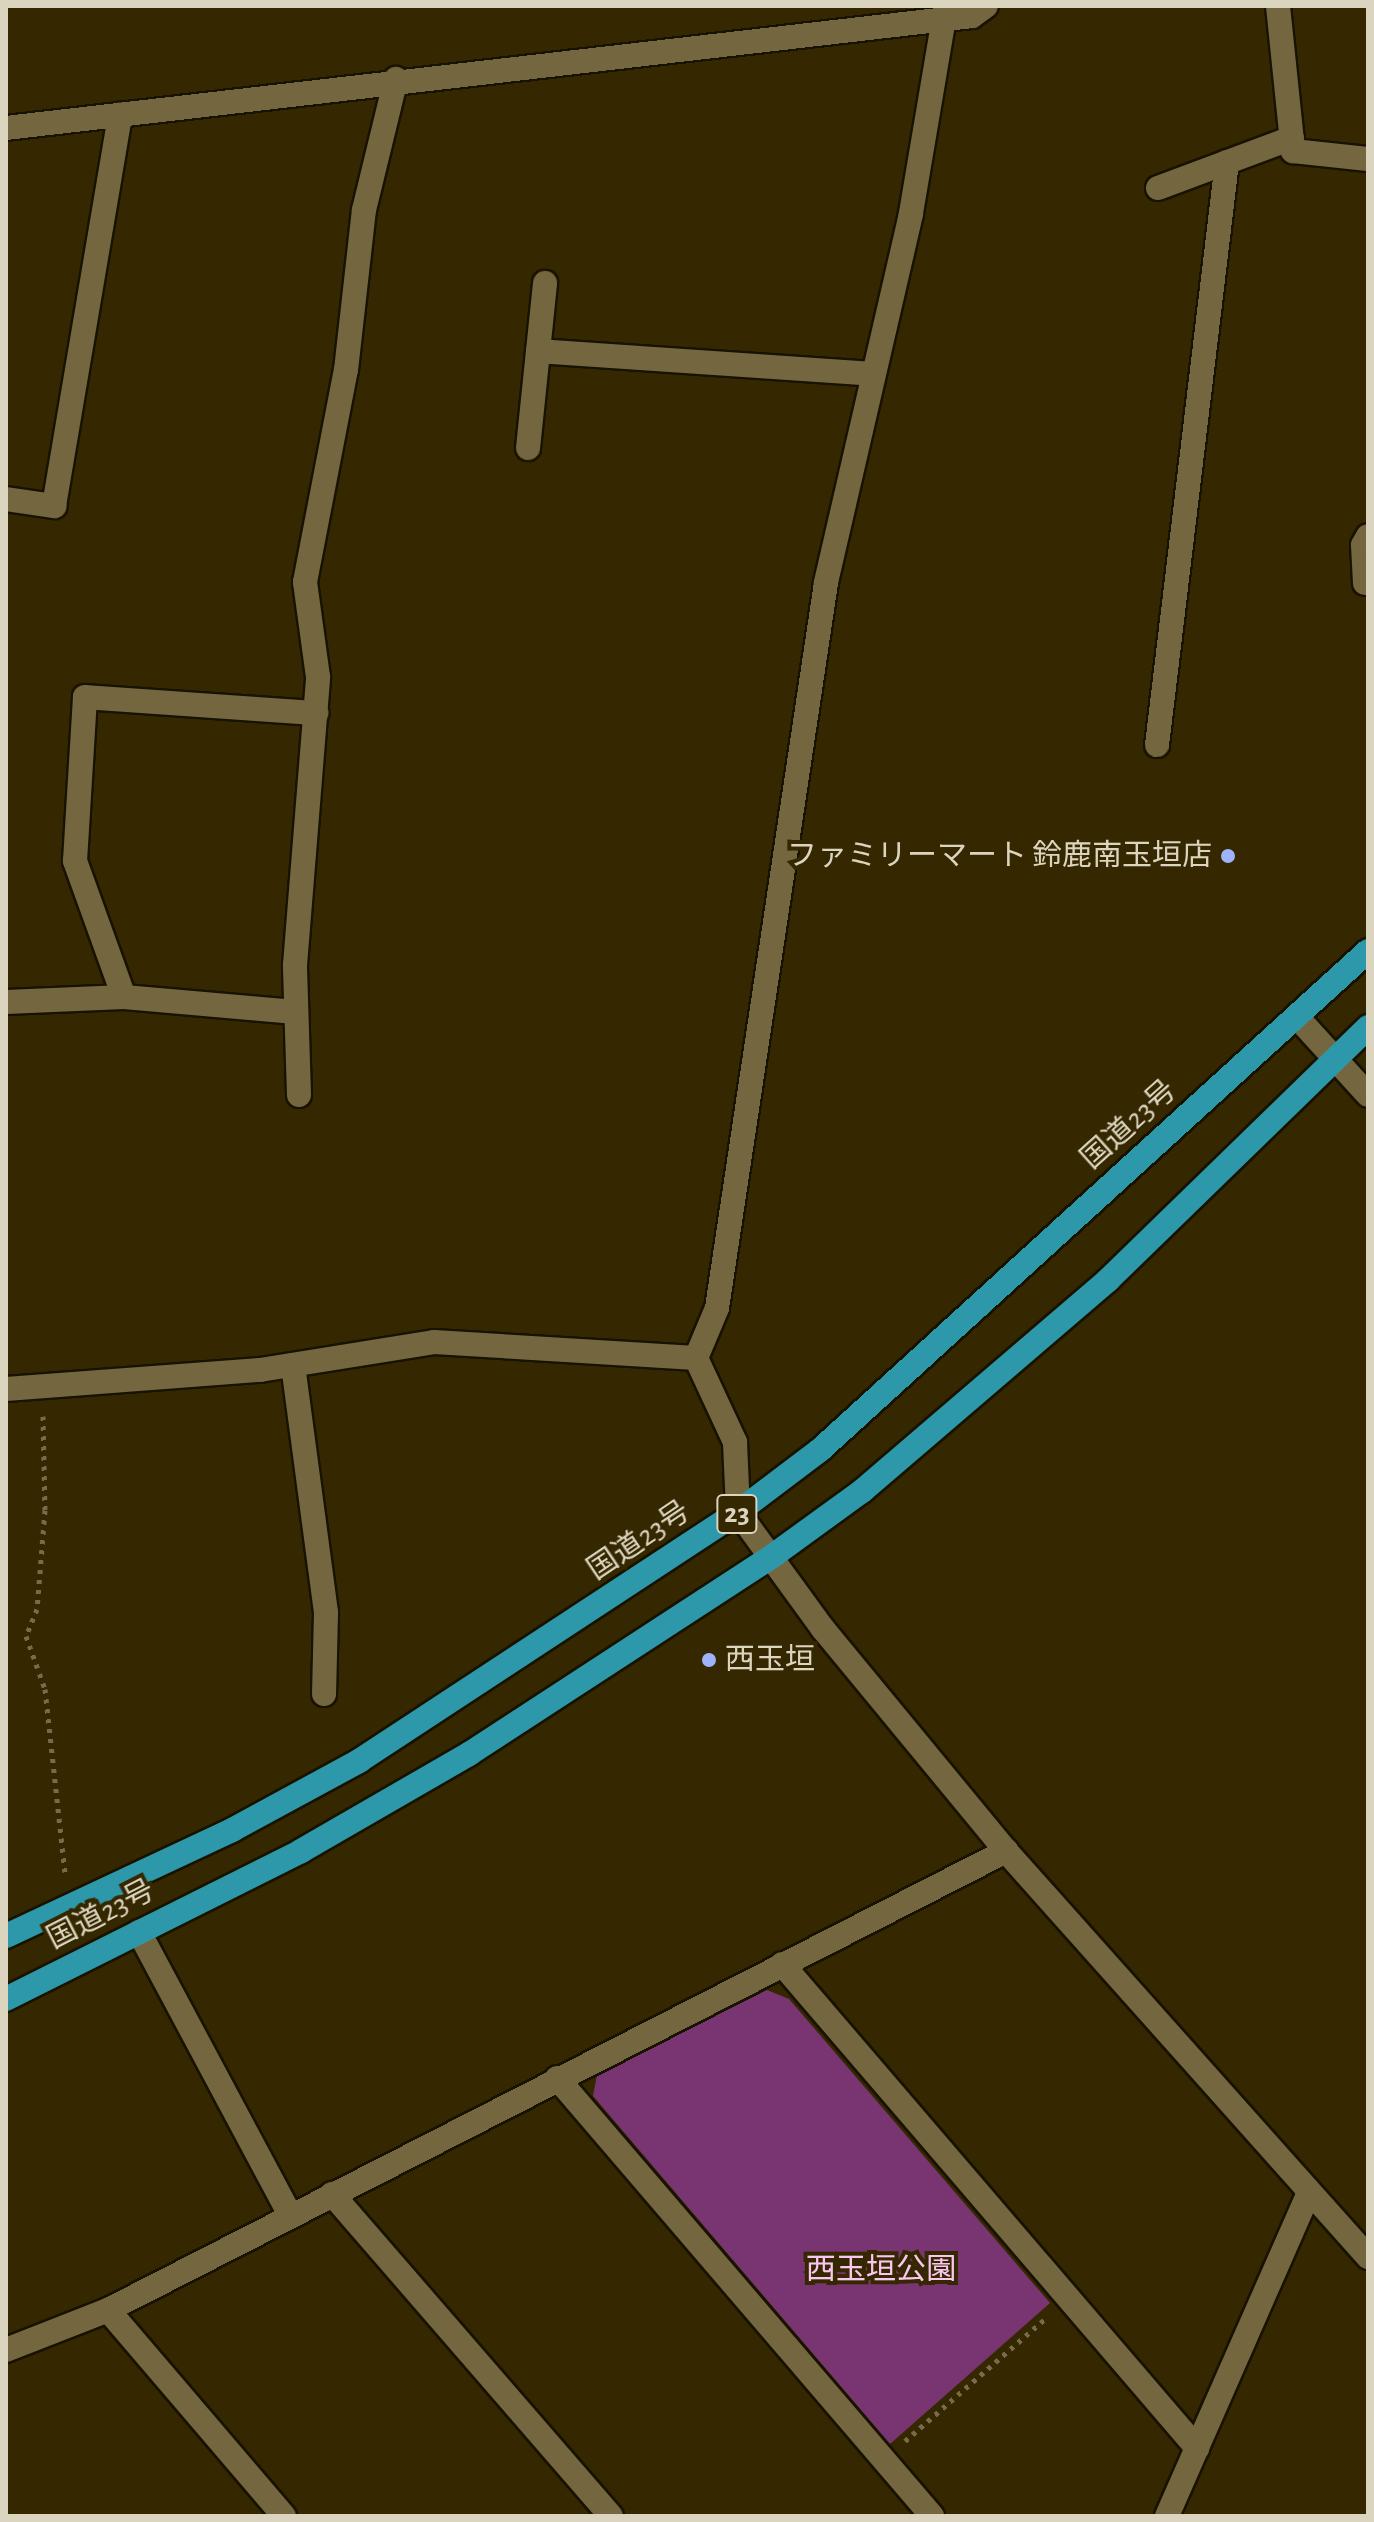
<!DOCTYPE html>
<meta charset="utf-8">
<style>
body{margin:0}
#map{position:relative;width:1374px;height:2522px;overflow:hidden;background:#352800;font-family:"Alegreya Sans","Noto Sans JP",sans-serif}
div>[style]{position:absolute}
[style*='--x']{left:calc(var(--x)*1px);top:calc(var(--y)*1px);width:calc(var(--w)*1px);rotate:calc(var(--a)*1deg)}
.green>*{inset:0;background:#793571}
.path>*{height:5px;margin-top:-2.5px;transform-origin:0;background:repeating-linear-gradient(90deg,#766b4b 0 4px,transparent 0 10px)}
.roads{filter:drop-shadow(2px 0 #181201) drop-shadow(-2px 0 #181201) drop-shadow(0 2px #181201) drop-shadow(0 -2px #181201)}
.minor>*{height:24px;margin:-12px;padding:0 12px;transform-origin:12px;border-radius:12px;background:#74673f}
.highway>*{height:24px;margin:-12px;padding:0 12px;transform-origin:12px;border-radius:12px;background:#2c98aa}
.dots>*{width:22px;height:22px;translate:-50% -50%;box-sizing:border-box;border:4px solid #352800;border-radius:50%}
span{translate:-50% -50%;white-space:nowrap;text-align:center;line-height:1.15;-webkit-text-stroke:8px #352800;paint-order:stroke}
.shield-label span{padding:2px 6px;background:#352800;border:2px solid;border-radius:6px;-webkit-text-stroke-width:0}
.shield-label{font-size:28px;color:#dbd4bf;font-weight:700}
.poi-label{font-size:30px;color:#dbd4bf}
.right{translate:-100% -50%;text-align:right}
.left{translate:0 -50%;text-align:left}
.street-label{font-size:30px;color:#dbd4bf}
.park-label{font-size:30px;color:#f9c6f1}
.frame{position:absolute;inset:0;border:8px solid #dbd4bf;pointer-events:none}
</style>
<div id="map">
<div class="green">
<div style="clip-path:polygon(767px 1990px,789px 1999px,1050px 2303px,890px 2444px,593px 2096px,597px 2075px)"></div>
</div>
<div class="path">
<div style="--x:43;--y:1416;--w:94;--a:88.8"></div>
<div style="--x:45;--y:1510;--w:99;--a:94.6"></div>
<div style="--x:37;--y:1609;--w:29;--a:112"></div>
<div style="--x:26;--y:1636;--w:56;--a:70.3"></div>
<div style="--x:45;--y:1689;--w:184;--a:83.8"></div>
<div style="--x:905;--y:2441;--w:187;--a:-41.1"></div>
</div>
<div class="roads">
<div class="minor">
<div style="--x:946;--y:6;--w:211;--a:99.6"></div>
<div style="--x:911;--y:214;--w:379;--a:103"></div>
<div style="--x:826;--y:583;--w:733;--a:98.55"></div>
<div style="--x:717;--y:1308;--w:54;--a:112.8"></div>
<div style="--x:696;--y:1358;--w:93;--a:65.1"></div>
<div style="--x:735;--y:1442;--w:70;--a:87.5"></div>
<div style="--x:738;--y:1512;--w:145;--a:54"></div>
<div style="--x:823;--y:1629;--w:288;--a:50.5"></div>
<div style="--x:1006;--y:1851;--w:544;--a:48.28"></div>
<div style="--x:1278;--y:6;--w:146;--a:84.1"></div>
<div style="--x:1293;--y:151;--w:75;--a:6.1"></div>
<div style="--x:6;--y:128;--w:972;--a:-6.61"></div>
<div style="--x:972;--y:16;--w:17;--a:-36"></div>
<div style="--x:1158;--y:188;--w:143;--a:-20.5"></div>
<div style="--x:538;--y:351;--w:335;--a:3.9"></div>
<div style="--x:528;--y:448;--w:166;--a:-84.1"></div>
<div style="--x:6;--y:499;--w:49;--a:8.3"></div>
<div style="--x:54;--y:506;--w:397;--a:-80.4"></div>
<div style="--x:1365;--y:583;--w:38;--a:-93"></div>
<div style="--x:1363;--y:545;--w:10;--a:-61"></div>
<div style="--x:1157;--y:745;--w:587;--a:-83.15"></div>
<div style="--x:124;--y:997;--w:145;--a:-109.8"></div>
<div style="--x:75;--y:861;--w:164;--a:-86.5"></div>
<div style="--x:85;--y:697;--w:232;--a:4"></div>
<div style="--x:6;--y:1002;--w:118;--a:-2.4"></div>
<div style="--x:124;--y:997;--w:172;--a:5"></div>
<div style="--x:1297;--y:1017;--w:105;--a:47.7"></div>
<div style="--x:299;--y:1095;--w:130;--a:-91.8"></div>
<div style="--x:295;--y:965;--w:289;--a:-85.4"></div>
<div style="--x:318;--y:677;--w:96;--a:-97.8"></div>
<div style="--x:305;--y:582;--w:216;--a:-79.1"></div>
<div style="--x:346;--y:370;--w:161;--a:-83.6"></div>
<div style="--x:364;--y:210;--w:135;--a:-76.3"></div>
<div style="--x:293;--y:1365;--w:250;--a:82.4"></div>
<div style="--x:326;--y:1613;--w:81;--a:91.4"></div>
<div style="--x:6;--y:1389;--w:255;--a:-4.3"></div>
<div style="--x:260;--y:1370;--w:176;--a:-9.1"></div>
<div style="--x:434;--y:1342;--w:262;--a:3.5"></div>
<div style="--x:139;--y:1932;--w:321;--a:61.9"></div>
<div style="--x:782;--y:1964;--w:638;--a:49.39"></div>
<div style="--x:557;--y:2078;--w:577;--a:49.43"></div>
<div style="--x:332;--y:2194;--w:426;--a:49.1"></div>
<div style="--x:108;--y:2310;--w:271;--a:49.5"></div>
<div style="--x:6;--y:2350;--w:110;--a:-21.4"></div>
<div style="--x:108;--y:2310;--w:1009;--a:-27.07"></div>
<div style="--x:1167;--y:2516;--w:353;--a:-66.3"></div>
</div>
<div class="highway">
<div style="--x:6;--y:1936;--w:250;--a:-25.1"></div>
<div style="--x:232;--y:1830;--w:145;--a:-28.5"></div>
<div style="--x:359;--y:1761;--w:453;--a:-33.3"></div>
<div style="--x:738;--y:1512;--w:103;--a:-37.1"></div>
<div style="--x:820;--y:1450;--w:741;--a:-42.32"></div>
<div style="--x:6;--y:1999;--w:330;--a:-26.6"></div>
<div style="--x:301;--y:1851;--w:194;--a:-30"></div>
<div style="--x:469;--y:1754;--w:364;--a:-33.1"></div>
<div style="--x:774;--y:1555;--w:109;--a:-36"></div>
<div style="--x:862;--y:1491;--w:324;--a:-40.6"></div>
<div style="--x:1108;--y:1280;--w:363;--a:-44.2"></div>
</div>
</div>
<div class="dots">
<div style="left:1228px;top:856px;background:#9fb3fd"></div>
<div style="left:709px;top:1660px;background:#9fb3fd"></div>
</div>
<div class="shield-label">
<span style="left:737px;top:1514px">23</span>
</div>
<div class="poi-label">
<span class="right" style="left:1212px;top:856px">ファミリーマート 鈴鹿南玉垣店</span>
<span class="left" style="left:725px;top:1660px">西玉垣</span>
</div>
<div class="street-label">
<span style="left:1129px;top:1125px;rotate:-42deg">国道23号</span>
<span style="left:639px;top:1541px;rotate:-34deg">国道23号</span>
<span style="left:101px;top:1915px;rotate:-27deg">国道23号</span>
</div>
<div class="park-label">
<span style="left:881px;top:2270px">西玉垣公園</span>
</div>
<div class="frame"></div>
</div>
